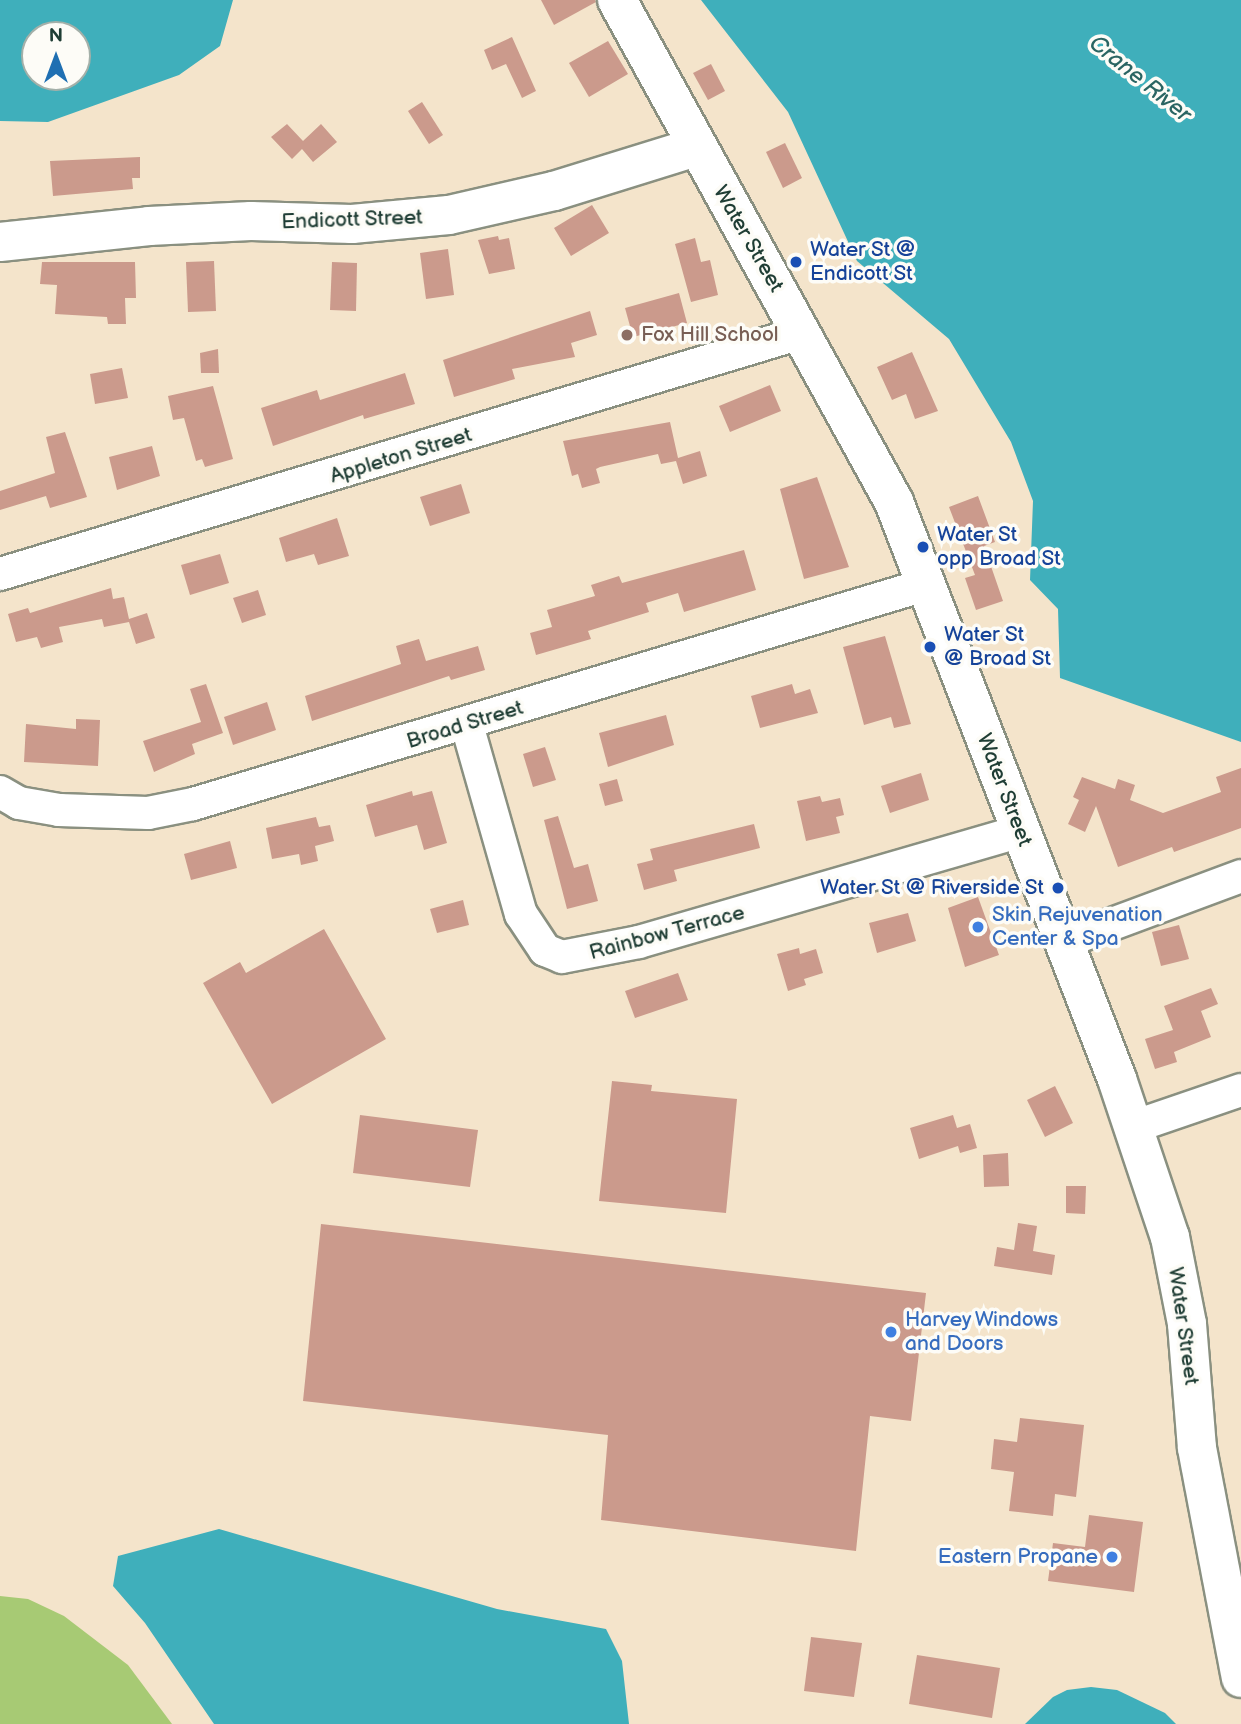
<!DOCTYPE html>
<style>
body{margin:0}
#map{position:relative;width:1241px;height:1724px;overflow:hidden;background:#f4e4cb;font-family:"Balsamiq Sans",sans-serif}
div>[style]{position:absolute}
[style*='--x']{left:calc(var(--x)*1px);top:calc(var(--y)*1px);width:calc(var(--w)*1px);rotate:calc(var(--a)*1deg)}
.green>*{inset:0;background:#a7ca74}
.water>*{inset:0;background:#3fafbb}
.building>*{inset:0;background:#cb9a8c}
.roads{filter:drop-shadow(2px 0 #8a9080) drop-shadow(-2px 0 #8a9080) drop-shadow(0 2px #8a9080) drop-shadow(0 -2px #8a9080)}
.minor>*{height:32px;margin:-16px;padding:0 16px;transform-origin:16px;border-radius:16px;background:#fff}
.major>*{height:38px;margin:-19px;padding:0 19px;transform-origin:19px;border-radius:19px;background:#fff}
.dots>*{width:19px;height:19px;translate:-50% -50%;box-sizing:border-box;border:4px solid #fdfcf7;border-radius:50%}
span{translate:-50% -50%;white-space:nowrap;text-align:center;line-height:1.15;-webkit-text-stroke:7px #fdfcf7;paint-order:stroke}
.street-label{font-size:21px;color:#1f3d34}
.transit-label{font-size:21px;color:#164399}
.left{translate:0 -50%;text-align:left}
.right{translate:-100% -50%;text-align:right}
.education-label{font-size:21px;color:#785e54}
.shop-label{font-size:21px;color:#366cbe}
.water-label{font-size:23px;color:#2a6563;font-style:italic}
.north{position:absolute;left:21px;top:21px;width:70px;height:70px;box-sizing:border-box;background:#fdfcf7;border:2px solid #a4b0a9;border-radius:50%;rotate:0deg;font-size:19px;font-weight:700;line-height:28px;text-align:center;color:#1f3d34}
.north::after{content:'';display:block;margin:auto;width:24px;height:32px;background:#1f6fb2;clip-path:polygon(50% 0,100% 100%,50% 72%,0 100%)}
</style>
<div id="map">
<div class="green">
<div style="clip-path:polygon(0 1596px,28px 1599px,64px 1616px,128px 1665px,172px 1724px,0 1724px)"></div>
</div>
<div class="water">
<div style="clip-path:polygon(evenodd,0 0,233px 0,220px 46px,179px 75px,48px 122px,0 121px,0 0,35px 35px,77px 35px,77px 77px,35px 77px,35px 35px)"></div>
<div style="clip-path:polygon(701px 0,1241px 0,1241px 742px,1060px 678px,1058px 609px,1030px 580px,1033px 501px,1011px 442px,949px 339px,857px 261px,788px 112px)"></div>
<div style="clip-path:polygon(219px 1529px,497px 1609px,606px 1629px,622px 1661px,629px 1724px,214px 1724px,145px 1623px,113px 1586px,118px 1556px)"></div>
<div style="clip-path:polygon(1091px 1687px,1117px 1690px,1165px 1713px,1176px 1724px,1025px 1724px,1053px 1697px,1067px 1690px)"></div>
</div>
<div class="building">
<div style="clip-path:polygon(541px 0,595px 0,596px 2px,554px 25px)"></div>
<div style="clip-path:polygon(512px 37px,536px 91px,522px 98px,506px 64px,492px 70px,484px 50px)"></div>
<div style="clip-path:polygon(608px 41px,628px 74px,589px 97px,569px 63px)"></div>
<div style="clip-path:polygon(711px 64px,725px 91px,708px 100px,693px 73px)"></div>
<div style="clip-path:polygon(422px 102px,443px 135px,429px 144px,408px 111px)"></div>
<div style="clip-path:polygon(287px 124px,303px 141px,321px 124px,337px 142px,313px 162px,302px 149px,292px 159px,271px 137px)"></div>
<div style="clip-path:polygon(785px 143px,802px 178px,783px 188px,766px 152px)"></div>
<div style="clip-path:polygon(140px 157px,140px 178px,132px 178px,133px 189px,53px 196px,50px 161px)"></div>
<div style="clip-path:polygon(592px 205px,609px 233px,571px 256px,554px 228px)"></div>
<div style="clip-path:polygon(498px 236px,499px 240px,509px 238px,515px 269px,489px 274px,478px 240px)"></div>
<div style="clip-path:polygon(695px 238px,701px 262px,710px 260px,718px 295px,691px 302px,675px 244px)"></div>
<div style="clip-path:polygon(448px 249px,454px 295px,426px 299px,420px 253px)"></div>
<div style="clip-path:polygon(214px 261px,216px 311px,188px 312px,186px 262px)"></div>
<div style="clip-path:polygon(42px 262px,135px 262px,136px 298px,125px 298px,126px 324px,108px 324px,107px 317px,55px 314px,57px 285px,40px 284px)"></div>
<div style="clip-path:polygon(332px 262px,357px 263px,356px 311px,330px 310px)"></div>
<div style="clip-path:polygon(679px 293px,687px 323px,633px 337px,625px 308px)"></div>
<div style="clip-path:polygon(590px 311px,597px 335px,571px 343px,575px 357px,512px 369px,515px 379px,454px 397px,443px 360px)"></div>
<div style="clip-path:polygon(218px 349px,219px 373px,201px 373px,200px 353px)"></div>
<div style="clip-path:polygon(912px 352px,938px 411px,915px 419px,906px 394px,892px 400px,877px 367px)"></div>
<div style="clip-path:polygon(122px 368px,128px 398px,95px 404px,90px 374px)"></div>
<div style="clip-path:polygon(405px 373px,415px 404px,364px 419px,363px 415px,273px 446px,261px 408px,317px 390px,320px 400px)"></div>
<div style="clip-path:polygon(770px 385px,781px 411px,730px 432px,719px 406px)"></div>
<div style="clip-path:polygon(213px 386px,233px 459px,205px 467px,202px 459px,196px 461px,184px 418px,173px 420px,168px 396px)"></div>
<div style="clip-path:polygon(670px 422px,678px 458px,700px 451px,707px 476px,683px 484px,676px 461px,661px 464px,658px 454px,600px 467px,596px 469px,600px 483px,582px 488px,578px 474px,572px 476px,563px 441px)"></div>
<div style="clip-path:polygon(65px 432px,87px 497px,50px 508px,46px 496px,0 510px,0 491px,55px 473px,46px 437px)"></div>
<div style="clip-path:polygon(152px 446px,160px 476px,117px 490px,109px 457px)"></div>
<div style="clip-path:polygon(817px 477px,849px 567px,804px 579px,780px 489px)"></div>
<div style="clip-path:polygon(461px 484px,470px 513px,430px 526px,420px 497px)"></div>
<div style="clip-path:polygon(978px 496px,995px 542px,984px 546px,1003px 601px,976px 610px,965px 578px,975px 575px,949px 507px)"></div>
<div style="clip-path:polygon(337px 518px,349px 556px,318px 565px,314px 554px,286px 562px,279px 538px)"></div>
<div style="clip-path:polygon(744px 550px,756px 590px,684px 612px,678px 593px,646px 603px,649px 612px,588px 631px,591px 639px,536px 655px,530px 633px,552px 627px,547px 610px,595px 596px,591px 585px,619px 576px,622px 583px)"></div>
<div style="clip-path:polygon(220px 554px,229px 583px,190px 595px,181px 565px)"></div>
<div style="clip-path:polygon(111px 588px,113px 599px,124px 597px,129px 619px,147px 613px,155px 638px,136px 644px,129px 622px,104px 627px,102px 619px,59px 627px,63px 642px,41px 648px,37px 637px,16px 642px,8px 614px,28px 608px,30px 613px)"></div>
<div style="clip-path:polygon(258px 590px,266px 615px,242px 623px,233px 598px)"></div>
<div style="clip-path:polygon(885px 636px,911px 724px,894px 728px,891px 717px,864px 725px,843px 647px)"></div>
<div style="clip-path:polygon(419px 639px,426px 661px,478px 646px,485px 670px,451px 680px,449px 676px,312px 721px,305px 696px,401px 664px,396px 646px)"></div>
<div style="clip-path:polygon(206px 684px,223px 733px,192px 744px,195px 754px,154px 772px,143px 741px,201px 722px,190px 689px)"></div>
<div style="clip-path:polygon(792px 684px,795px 694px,810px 689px,818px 713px,760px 728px,751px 696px)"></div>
<div style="clip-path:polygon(267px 702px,276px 730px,233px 745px,224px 717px)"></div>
<div style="clip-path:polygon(666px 715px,674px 745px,608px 767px,599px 733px)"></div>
<div style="clip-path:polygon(76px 719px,100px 720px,98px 766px,24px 762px,26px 724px,76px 729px)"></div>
<div style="clip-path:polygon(545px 747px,556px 780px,533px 787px,523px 754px)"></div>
<div style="clip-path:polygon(1241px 768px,1241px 828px,1174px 852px,1172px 847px,1118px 867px,1096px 806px,1085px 832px,1068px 824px,1079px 800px,1073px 797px,1082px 777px,1115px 789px,1118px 779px,1135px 785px,1130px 800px,1163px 813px,1221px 792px,1216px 777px)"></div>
<div style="clip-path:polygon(921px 773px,929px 800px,890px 813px,881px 786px)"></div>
<div style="clip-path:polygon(617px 779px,623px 801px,605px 806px,599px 784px)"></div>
<div style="clip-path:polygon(412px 791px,413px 796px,432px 791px,447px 843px,424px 850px,417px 825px,375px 837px,366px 805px)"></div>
<div style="clip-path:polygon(820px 796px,822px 802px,840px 798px,844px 815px,836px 817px,840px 833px,806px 841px,797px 801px)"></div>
<div style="clip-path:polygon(558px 816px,574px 868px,588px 864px,598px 901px,567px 909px,544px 820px)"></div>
<div style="clip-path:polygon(316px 817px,319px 827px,330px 825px,334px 841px,315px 846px,318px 861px,301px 865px,299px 854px,272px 859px,266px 828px)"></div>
<div style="clip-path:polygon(754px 824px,760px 848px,674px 870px,677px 881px,644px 890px,637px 864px,653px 860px,650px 849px)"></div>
<div style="clip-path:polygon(230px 841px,237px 868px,191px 880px,184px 854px)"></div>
<div style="clip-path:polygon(978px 897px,999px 955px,965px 967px,948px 908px)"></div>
<div style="clip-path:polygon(463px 900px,469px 925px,437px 933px,430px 909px)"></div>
<div style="clip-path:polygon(908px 913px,916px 941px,877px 953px,869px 923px)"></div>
<div style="clip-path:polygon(1179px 925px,1189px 959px,1161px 966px,1152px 932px)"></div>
<div style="clip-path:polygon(324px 929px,386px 1039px,272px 1104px,203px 983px,240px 962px,246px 973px)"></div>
<div style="clip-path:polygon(799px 948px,800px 954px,816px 949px,823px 973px,804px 979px,806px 985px,788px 991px,777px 954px)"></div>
<div style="clip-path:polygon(678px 973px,688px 1000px,635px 1018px,625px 991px)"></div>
<div style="clip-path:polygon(1211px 988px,1218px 1004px,1201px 1011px,1211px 1037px,1174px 1052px,1177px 1062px,1155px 1069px,1145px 1039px,1173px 1030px,1164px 1006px)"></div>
<div style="clip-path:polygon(612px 1081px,652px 1085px,651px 1091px,737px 1099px,726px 1213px,599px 1201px)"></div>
<div style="clip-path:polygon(1055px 1086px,1073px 1123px,1045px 1137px,1027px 1100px)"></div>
<div style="clip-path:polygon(360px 1115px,478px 1130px,470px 1187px,353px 1173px)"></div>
<div style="clip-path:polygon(953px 1115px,957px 1128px,970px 1124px,977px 1148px,960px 1153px,958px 1146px,919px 1159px,910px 1128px)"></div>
<div style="clip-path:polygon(1008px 1153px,1009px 1186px,984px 1187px,983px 1155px)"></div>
<div style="clip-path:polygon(1066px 1186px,1086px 1186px,1085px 1214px,1066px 1213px)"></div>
<div style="clip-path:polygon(1018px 1223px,1037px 1226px,1033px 1251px,1055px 1255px,1052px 1275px,994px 1266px,997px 1247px,1014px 1250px)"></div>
<div style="clip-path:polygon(321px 1224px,926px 1293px,911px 1421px,870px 1416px,856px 1551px,601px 1520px,608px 1435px,303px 1401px)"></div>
<div style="clip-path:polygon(1020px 1418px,1084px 1425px,1076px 1497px,1055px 1494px,1053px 1516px,1009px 1511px,1014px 1472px,991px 1469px,994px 1439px,1017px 1442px)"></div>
<div style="clip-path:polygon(1089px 1515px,1143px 1522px,1134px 1592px,1048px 1581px,1053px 1543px,1085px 1547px)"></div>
<div style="clip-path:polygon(811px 1637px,862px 1643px,854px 1697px,804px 1691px)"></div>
<div style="clip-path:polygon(917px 1655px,1000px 1668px,992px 1718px,909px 1704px)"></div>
</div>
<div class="roads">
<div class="minor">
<div style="--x:0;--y:574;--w:836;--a:-16.75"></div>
<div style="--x:467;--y:725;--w:197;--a:74.1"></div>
<div style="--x:521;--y:914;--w:43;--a:56.3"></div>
<div style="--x:545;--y:950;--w:18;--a:22"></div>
<div style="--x:562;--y:957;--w:78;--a:-11"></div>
<div style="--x:639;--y:942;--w:397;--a:-16.2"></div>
<div style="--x:0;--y:792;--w:22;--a:30"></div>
<div style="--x:19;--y:803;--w:41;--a:9.9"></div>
<div style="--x:59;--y:810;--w:89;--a:1.9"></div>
<div style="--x:148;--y:813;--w:46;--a:-11.3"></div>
<div style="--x:193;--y:804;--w:764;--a:-16.66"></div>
<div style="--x:1064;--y:942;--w:189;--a:-20.4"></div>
<div style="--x:1133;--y:1127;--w:114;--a:-18.9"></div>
</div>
<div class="major">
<div style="--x:617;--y:0;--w:573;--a:61.11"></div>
<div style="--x:894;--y:502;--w:619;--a:68.87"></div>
<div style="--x:1117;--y:1079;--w:167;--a:71.5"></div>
<div style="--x:1170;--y:1237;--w:89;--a:78.9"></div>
<div style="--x:1187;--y:1324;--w:124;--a:85.4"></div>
<div style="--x:1197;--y:1448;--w:234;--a:79.2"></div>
<div style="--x:0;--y:242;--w:150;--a:-6.1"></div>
<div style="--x:149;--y:226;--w:102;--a:-2.8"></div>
<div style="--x:251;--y:221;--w:101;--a:1.7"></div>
<div style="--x:352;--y:224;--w:97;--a:-5.3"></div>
<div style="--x:449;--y:215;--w:108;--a:-12.9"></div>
<div style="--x:554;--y:191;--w:149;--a:-17.2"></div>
</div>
</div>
<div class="dots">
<div style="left:796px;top:262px;background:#1a4fb4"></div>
<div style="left:627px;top:335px;background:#8d6e63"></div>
<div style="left:923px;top:547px;background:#1a4fb4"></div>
<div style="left:930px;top:647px;background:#1a4fb4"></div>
<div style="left:1058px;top:888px;background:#1a4fb4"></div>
<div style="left:978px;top:927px;background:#3f7fe0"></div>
<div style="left:891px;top:1332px;background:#3f7fe0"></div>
<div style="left:1112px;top:1557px;background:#3f7fe0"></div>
</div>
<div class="street-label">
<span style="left:352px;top:220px;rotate:-2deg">Endicott Street</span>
<span style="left:748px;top:239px;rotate:60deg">Water Street</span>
<span style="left:401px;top:456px;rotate:-17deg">Appleton Street</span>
<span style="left:465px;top:725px;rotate:-17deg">Broad Street</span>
<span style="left:1004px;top:790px;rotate:69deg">Water Street</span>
<span style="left:667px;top:933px;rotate:-15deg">Rainbow Terrace</span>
<span style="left:1183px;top:1326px;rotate:82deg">Water Street</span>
</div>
<div class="transit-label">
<span class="left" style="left:810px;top:262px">Water St @<br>Endicott St</span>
<span class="left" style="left:937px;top:547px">Water St<br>opp Broad St</span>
<span class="left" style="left:944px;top:647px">Water St<br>@ Broad St</span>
<span class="right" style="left:1044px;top:888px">Water St @ Riverside St</span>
</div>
<div class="education-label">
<span class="left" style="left:641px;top:335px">Fox Hill School</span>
</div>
<div class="shop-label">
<span class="left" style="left:992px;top:927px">Skin Rejuvenation<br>Center &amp; Spa</span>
<span class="left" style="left:905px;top:1332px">Harvey Windows<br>and Doors</span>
<span class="right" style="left:1098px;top:1557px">Eastern Propane</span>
</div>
<div class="water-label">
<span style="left:1140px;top:79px;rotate:39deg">Crane River</span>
</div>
<div class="north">N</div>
</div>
